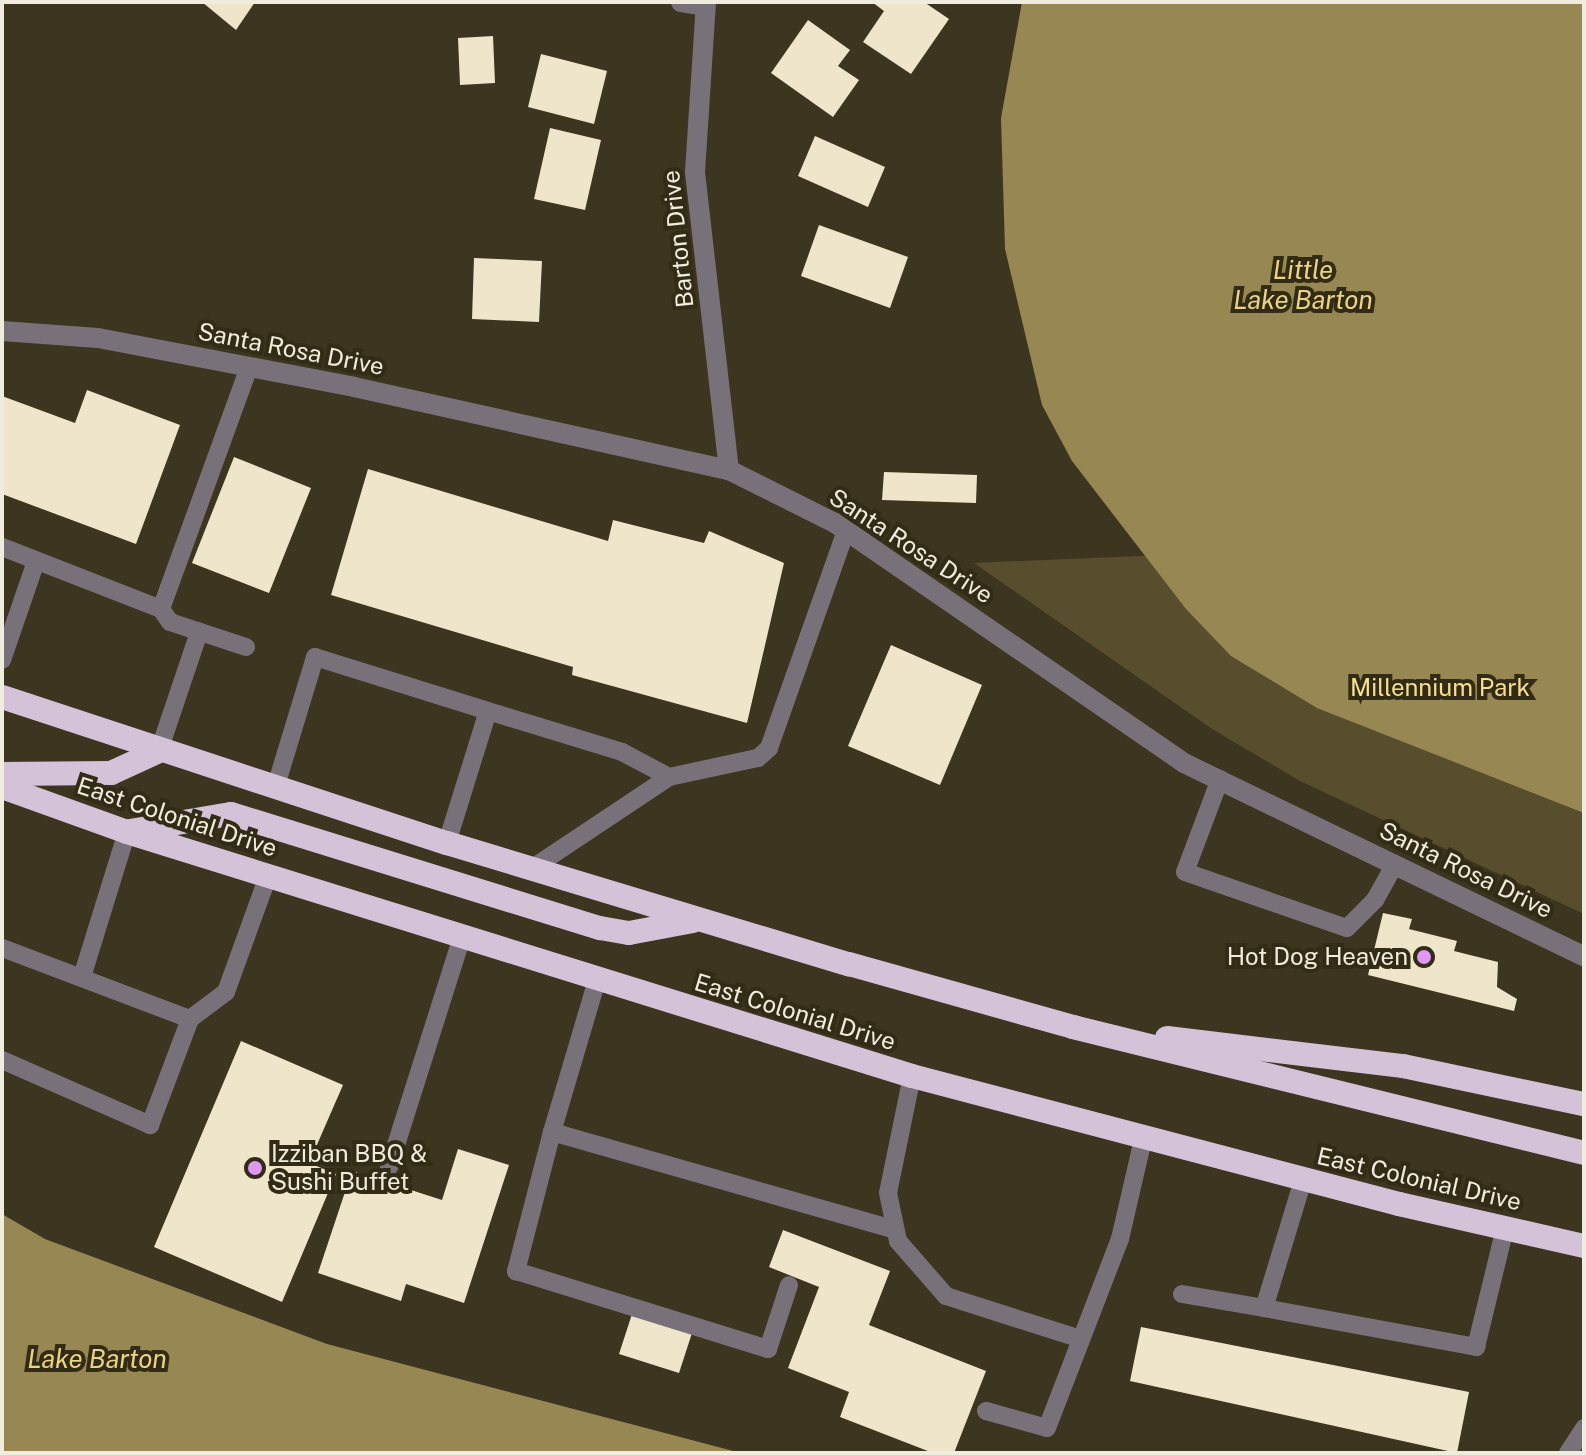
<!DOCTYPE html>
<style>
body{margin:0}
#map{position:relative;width:1586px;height:1455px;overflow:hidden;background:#3c351f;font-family:"Public Sans",sans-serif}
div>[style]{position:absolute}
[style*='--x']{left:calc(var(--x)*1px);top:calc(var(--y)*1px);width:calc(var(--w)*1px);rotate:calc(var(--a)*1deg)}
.green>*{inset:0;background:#584e2e}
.water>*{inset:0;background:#978753}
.building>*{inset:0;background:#eee5ca}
.lane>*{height:18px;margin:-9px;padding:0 9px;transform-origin:9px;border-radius:9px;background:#78717a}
.street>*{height:20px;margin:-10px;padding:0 10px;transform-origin:10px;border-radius:10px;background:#78717a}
.highway>*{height:24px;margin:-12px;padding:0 12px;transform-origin:12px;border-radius:12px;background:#d4c2d9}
.dots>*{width:22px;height:22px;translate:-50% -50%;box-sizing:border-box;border:4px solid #322b15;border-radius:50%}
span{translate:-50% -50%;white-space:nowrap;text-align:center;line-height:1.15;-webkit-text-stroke:8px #322b15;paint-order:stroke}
.street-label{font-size:24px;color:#f0ecde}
.park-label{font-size:24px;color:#f7df8e}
.poi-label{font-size:24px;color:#f0ecde}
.right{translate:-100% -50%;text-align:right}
.left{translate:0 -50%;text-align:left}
.water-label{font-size:26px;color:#ecd484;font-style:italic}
.frame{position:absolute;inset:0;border:4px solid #f0ecde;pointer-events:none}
</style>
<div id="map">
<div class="green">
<div style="clip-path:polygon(1584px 537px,1584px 914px,1300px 781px,1212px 729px,974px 563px)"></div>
</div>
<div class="water">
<div style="clip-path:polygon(1022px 2px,1584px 2px,1584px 813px,1317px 708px,1231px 656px,1186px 609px,1072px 461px,1042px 405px,1005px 249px,1001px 118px)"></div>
<div style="clip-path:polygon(2px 1214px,45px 1239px,327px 1344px,741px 1453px,2px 1453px)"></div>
</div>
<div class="building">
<div style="clip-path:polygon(202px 2px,255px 2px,236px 30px)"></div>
<div style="clip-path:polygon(872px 2px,924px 2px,949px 19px,911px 74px,863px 42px,884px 11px)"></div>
<div style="clip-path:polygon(808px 20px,850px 50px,838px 66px,859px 80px,833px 117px,771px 73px)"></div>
<div style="clip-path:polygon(493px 36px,495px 83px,460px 85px,458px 38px)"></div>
<div style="clip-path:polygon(541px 54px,607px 71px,594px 124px,528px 107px)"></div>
<div style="clip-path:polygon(550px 128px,601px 140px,585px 210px,534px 199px)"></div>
<div style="clip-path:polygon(815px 136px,885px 167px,868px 207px,798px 176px)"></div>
<div style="clip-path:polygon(819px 225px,908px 257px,890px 308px,801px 276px)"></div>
<div style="clip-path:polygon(474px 258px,542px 261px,539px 322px,472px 319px)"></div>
<div style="clip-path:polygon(87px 390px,180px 425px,136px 544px,2px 494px,2px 396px,75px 423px)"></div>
<div style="clip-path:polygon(234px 457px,311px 488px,269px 593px,192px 563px)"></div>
<div style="clip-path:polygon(368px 469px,608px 541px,613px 520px,704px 543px,709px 531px,784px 563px,747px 723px,572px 675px,573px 667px,331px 595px)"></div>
<div style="clip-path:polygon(884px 472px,977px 475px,976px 503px,882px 500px)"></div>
<div style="clip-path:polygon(891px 645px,982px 685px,940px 785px,848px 746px)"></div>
<div style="clip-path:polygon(1383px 913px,1412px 919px,1409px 929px,1457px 941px,1454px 951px,1498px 962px,1497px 987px,1517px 999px,1514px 1011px,1368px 975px)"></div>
<div style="clip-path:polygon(241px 1041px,343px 1085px,309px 1163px,336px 1174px,282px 1302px,154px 1247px)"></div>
<div style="clip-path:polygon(458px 1149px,509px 1165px,464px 1303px,406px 1284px,401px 1301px,318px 1273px,352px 1171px,442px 1200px)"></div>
<div style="clip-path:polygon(783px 1230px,890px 1271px,869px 1325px,986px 1371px,954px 1453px,933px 1453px,840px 1417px,849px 1392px,788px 1368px,819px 1287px,769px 1267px)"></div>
<div style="clip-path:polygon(632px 1314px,692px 1333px,679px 1373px,619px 1354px)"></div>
<div style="clip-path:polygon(1141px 1327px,1469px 1392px,1457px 1453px,1130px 1381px)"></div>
</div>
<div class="lane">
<div style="--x:2;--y:547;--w:171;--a:21.3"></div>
<div style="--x:246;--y:647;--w:80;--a:-161.8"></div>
<div style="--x:170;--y:622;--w:16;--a:-125"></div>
<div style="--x:161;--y:609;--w:258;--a:-70"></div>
<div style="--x:2;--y:660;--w:105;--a:-71"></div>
<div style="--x:488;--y:711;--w:140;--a:17"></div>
<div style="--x:622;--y:752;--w:53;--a:28"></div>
<div style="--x:159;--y:751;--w:126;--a:-71.4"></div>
<div style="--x:1220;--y:779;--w:99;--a:110.6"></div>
<div style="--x:1185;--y:872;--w:171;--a:19.1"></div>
<div style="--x:1347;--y:928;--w:40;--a:-45"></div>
<div style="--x:1375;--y:900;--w:41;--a:-60.9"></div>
<div style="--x:275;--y:789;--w:138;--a:-73.1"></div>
<div style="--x:315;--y:657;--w:181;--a:17.3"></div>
<div style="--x:488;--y:711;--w:138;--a:107.3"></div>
<div style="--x:531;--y:869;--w:166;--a:-33.7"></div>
<div style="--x:669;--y:777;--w:91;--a:-12.1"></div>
<div style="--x:758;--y:758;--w:15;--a:-42"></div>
<div style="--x:769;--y:748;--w:230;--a:-70.5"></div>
<div style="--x:2;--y:948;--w:201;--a:20.7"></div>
<div style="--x:82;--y:977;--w:152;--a:-72.8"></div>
<div style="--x:597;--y:980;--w:159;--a:106.5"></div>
<div style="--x:552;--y:1132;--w:355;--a:15.9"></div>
<div style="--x:2;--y:1060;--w:162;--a:23.7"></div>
<div style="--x:150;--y:1125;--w:113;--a:-69.3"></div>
<div style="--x:190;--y:1019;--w:45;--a:-36.9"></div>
<div style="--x:226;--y:992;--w:123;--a:-70.1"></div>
<div style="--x:912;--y:1076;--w:119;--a:101.6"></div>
<div style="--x:888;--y:1193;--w:49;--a:78.2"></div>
<div style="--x:898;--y:1241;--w:73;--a:48.9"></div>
<div style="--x:946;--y:1296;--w:139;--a:17.7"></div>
<div style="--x:552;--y:1132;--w:144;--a:104.5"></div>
<div style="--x:516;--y:1271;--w:264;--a:17.2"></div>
<div style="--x:768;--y:1349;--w:67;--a:-71.8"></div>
<div style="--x:389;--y:1167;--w:241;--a:-72.4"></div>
<div style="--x:1303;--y:1180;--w:134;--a:106.9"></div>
<div style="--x:1264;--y:1308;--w:216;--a:10.4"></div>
<div style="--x:1476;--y:1347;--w:122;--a:-76.3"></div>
<div style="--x:1182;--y:1294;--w:83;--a:9.7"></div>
<div style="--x:986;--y:1411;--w:63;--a:15.6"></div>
<div style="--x:1047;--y:1428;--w:203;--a:-68.9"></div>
<div style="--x:1120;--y:1239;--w:103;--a:-77"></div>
<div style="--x:1568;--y:1453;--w:30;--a:-57"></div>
</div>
<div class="street">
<div style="--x:681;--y:2;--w:24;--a:9"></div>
<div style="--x:706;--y:2;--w:170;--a:93.7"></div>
<div style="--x:695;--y:172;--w:300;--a:83.5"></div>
<div style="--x:2;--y:331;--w:96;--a:4.2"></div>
<div style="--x:98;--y:338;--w:261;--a:10.8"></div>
<div style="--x:354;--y:387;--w:384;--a:12.5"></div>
<div style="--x:729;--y:470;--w:119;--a:26.6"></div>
<div style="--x:835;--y:523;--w:424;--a:34.5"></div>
<div style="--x:1184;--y:763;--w:444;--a:25.8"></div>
</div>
<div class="highway">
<div style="--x:2;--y:697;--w:468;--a:18.2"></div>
<div style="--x:447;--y:843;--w:420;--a:16.8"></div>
<div style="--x:849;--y:964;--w:233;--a:15.7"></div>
<div style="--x:1073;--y:1027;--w:526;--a:13.85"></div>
<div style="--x:2;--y:774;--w:109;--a:-0.5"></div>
<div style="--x:111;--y:773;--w:53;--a:-24.6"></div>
<div style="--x:2;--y:787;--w:133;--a:19.8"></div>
<div style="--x:127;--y:832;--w:822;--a:17.27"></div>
<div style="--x:912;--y:1076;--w:504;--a:14.73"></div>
<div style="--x:1399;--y:1204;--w:190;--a:12.8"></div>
<div style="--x:130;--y:831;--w:102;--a:-9.6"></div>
<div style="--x:231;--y:814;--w:386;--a:17.2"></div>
<div style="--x:600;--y:928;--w:29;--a:10"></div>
<div style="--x:629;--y:933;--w:65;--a:-10.6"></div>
<div style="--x:1167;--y:1038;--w:238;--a:6.8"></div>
<div style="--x:1403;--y:1066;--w:185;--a:11.9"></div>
</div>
<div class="dots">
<div style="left:1424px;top:957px;background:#de98f2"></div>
<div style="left:255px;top:1168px;background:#de98f2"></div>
</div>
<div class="street-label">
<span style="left:678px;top:239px;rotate:-96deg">Barton Drive</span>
<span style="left:291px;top:349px;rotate:11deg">Santa Rosa Drive</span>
<span style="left:911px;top:546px;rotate:33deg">Santa Rosa Drive</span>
<span style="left:177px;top:817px;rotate:18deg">East Colonial Drive</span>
<span style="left:1466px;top:870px;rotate:26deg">Santa Rosa Drive</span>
<span style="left:795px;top:1012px;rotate:17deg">East Colonial Drive</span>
<span style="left:1419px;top:1179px;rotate:13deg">East Colonial Drive</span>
</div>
<div class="park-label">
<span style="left:1440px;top:688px">Millennium Park</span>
</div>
<div class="poi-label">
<span class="right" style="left:1408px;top:957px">Hot Dog Heaven</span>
<span class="left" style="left:271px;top:1168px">Izziban BBQ &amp;<br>Sushi Buffet</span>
</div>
<div class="water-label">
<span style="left:1303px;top:285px">Little<br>Lake Barton</span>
<span style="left:97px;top:1359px">Lake Barton</span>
</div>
<div class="frame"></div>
</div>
